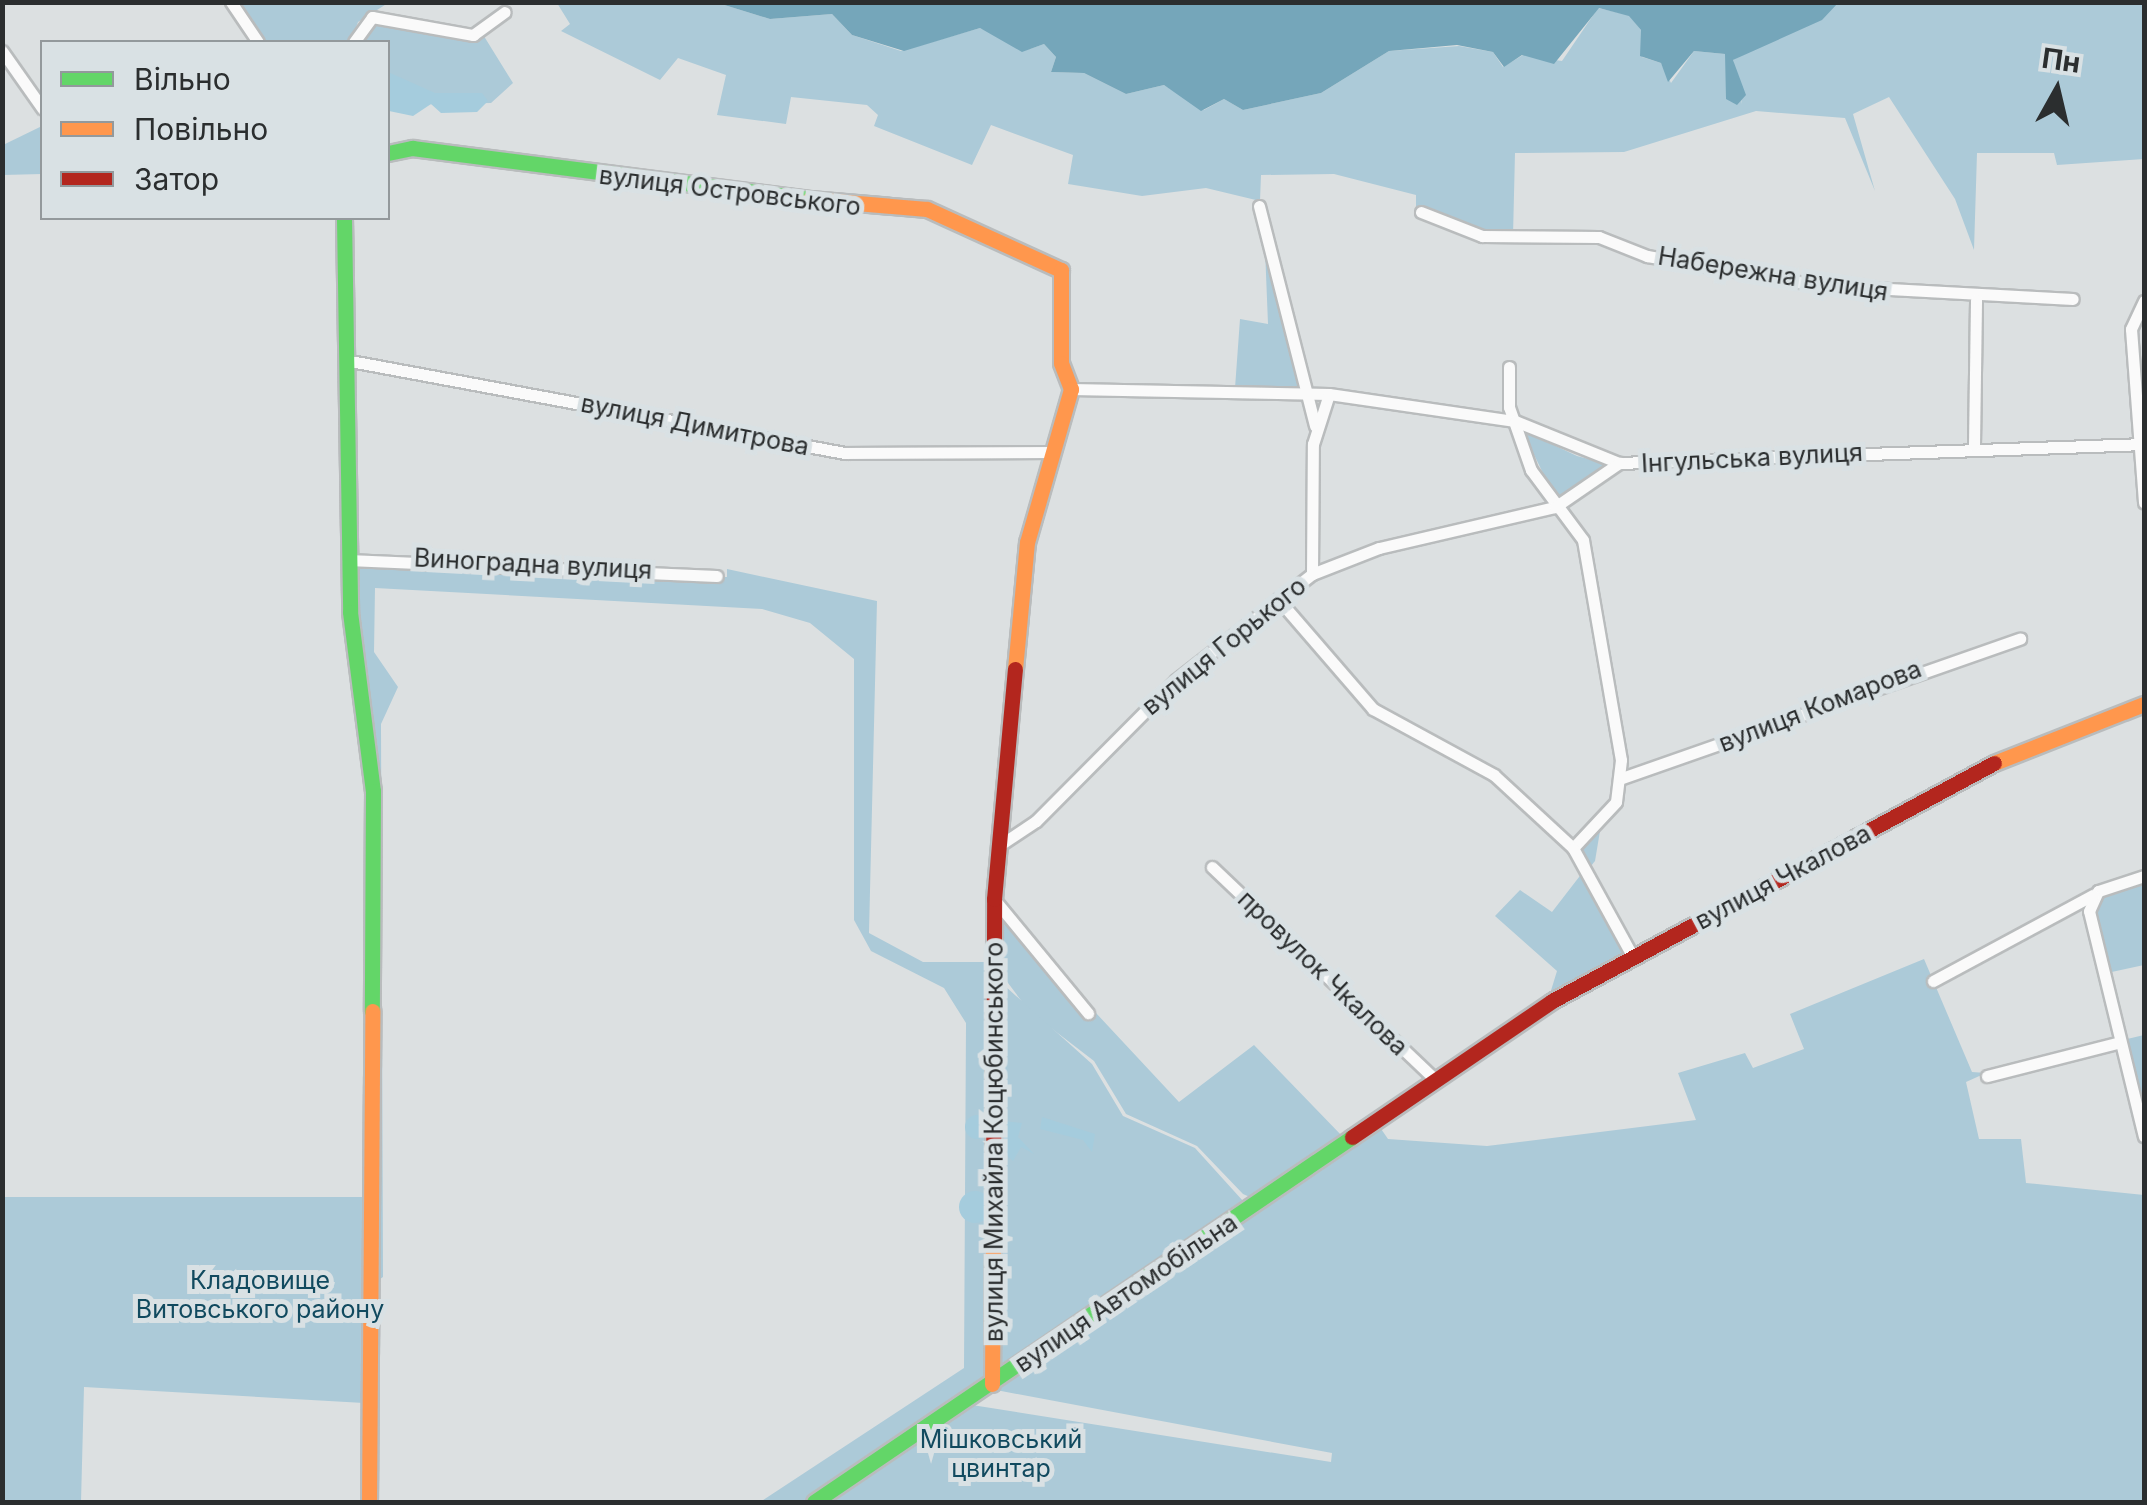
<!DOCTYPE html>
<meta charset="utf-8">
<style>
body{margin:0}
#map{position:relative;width:2147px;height:1505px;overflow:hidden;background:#dce0e1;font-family:Inter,sans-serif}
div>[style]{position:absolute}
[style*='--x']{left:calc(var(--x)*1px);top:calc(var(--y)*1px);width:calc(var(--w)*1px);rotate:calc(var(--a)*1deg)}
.green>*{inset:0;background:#accad8}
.forest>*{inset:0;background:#a5ccdd}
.round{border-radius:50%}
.water>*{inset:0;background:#75a6ba}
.roads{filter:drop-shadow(2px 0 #b9bcbd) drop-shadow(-2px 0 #b9bcbd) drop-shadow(0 2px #b9bcbd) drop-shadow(0 -2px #b9bcbd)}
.street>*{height:11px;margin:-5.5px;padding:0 5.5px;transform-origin:5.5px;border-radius:5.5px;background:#fafafa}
.fast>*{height:15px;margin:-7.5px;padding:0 7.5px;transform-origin:7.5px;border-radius:7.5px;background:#63d668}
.slow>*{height:15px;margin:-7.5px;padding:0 7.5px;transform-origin:7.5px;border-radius:7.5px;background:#ff974d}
.jam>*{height:15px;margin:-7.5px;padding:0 7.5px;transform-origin:7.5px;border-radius:7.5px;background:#b3261e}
span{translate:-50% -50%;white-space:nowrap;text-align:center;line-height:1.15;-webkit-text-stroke:10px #d9e1e4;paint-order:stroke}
.street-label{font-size:25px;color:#2b2e2f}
.park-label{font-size:25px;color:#114a5f}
.frame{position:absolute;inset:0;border:5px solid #2b2e2f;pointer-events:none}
.legend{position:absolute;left:40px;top:40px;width:350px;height:180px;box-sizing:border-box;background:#d9e1e4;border:2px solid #93999c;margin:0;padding:12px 18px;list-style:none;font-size:30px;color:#2b2e2f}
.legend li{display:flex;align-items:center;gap:20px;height:50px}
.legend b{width:50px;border:2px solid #93999c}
.north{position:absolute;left:2007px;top:40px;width:100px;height:100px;-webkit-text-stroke:8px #d9e1e4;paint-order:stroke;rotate:8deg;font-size:28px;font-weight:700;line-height:40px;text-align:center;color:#2b2e2f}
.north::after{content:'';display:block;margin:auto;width:35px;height:45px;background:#2b2e2f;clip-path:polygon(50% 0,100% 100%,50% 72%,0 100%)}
</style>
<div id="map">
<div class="green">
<div style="clip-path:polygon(234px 3px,388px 3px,358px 22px,351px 42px,262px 42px)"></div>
<div style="clip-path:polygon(557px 3px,718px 3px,770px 19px,832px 14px,852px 35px,901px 51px,980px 28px,1030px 49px,1044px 44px,1056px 57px,1051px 72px,1084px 73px,1126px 94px,1164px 85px,1204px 110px,1224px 99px,1243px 110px,1321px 93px,1389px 51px,1459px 46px,1493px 52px,1503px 67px,1523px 55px,1562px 61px,1598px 8px,1629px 15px,1641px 30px,1642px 57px,1661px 63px,1671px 83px,1694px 51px,1725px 54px,1742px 104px,1733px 60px,1838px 3px,2144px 3px,2144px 159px,2057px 165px,2054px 153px,1977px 153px,1974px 250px,1955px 199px,1889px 97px,1853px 114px,1875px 191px,1845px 118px,1756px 111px,1624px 152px,1515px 153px,1513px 236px,1466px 230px,1416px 209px,1416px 195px,1334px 174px,1261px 175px,1260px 201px,1206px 188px,1142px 196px,1068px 184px,1073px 155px,991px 125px,972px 165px,874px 126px,878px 115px,867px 105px,791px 97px,786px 124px,717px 115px,726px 75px,678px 58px,660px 80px,561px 31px,570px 24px)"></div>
<div style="clip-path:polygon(366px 21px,482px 33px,513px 83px,491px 103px,388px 105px,388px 42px,356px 42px)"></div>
<div style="clip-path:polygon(42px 126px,42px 174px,3px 175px,3px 145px)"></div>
<div style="clip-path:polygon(1265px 249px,1300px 388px,1299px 390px,1235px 388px,1240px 319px,1268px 324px)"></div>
<div style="clip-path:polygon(1522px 430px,1577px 456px,1611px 465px,1556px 500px)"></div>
<div style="clip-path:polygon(356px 564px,711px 577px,727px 577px,727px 569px,877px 601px,869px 933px,923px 962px,995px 962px,987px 1376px,805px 1502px,760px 1502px,964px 1368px,966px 1023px,944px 988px,871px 951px,854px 920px,854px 659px,810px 623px,762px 609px,375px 588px,374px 652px,398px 687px,381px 724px,383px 1277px,374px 1283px,377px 790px,353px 611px)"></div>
<div style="clip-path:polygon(1601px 825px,1595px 861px,1591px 866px,1580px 848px)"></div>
<div style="clip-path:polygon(1586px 868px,1626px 954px,1549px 997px,1557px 971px,1495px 916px,1520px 890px,1552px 912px)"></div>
<div style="clip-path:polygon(2144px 878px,2144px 965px,2107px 973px,2092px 903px)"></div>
<div style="clip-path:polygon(999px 909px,1179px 1102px,1254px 1045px,1343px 1137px,1252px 1198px,1243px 1194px,1197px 1146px,1126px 1114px,1094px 1061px,1029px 1011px,1002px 975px)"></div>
<div style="clip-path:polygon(1924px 959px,1972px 1072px,1986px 1073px,1966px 1082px,1979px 1139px,2021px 1139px,2026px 1183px,2144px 1195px,2144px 1502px,823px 1502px,972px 1405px,1331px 1462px,1332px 1453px,996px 1390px,1377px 1123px,1388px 1139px,1487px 1146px,1696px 1120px,1678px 1073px,1745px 1053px,1753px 1068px,1804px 1049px,1790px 1014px)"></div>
<div style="clip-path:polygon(1005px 986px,1092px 1064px,1123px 1116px,1195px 1148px,1243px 1201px,1000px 1369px)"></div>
<div style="clip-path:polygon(2144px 1035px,2144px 1127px,2123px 1040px)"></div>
<div style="clip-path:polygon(3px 1197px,364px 1197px,364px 1403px,84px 1387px,81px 1502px,3px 1502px)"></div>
</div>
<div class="forest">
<div style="clip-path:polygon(388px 72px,435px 93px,482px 93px,488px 101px,477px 112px,441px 113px,431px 104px,413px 116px,389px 111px)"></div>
<div class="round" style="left:965px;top:1115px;width:24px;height:24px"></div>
<div style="clip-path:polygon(1042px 1117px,1095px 1134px,1092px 1152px,1083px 1140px,1040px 1129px)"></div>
<div style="clip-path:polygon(1001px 1121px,1022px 1123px,1018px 1137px,1034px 1154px,1021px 1147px,1013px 1161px,1000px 1149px)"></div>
<div class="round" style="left:959px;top:1191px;width:32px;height:32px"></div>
</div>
<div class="water">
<div style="clip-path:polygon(718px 3px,1838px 3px,1822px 20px,1733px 60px,1746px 95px,1737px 105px,1726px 99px,1725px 54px,1694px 51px,1668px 82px,1661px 63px,1640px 56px,1641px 30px,1629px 16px,1599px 8px,1554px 64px,1522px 55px,1504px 67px,1493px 52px,1457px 45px,1389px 51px,1321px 93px,1243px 110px,1224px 99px,1201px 111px,1164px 85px,1126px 94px,1084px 73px,1051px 72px,1056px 57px,1044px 44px,1022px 52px,980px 28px,904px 51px,852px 35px,832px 14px,770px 19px)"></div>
</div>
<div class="roads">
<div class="street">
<div style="--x:231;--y:2;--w:48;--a:56"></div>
<div style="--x:354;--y:42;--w:31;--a:-54"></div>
<div style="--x:372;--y:17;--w:103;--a:10.1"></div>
<div style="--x:473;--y:35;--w:39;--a:-36"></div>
<div style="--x:2;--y:51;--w:70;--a:54.9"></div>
<div style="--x:1259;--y:206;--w:227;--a:75.7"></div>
<div style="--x:1421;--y:212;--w:66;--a:21.5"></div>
<div style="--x:1482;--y:236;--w:117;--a:0.5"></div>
<div style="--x:1599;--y:237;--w:52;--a:21.6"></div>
<div style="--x:1647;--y:256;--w:171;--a:9.7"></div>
<div style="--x:1816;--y:285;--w:257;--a:3.1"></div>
<div style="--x:2144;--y:301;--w:31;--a:115"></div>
<div style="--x:2131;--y:329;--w:174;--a:85.7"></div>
<div style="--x:345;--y:360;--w:509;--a:10.54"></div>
<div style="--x:845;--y:453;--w:204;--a:-0.3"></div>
<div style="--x:1509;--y:367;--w:40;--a:90"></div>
<div style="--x:1509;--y:407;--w:67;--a:70.8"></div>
<div style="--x:1531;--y:470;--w:87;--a:53.4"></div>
<div style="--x:1583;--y:540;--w:223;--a:80.2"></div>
<div style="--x:1621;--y:760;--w:42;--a:96.8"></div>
<div style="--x:1616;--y:802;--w:63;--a:133.1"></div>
<div style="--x:1071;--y:389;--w:258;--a:1.1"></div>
<div style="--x:1329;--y:394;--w:188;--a:8.3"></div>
<div style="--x:1515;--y:421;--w:112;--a:22"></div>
<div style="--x:1619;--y:463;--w:525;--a:-2.07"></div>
<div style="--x:1974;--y:445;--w:145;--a:-89.2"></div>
<div style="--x:348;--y:560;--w:369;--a:2.5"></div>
<div style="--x:1312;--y:574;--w:130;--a:-89.6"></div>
<div style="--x:1313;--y:444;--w:52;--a:-72.3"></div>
<div style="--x:1278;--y:599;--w:145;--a:49.2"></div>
<div style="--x:1373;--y:709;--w:138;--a:28.6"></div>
<div style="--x:1494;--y:775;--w:108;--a:42.7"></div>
<div style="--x:1573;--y:848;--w:124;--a:61.2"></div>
<div style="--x:1622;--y:778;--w:422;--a:-19.3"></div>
<div style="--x:1000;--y:845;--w:43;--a:-33.7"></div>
<div style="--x:1036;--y:821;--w:199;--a:-45.2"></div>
<div style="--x:1176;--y:680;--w:172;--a:-37.9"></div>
<div style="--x:1312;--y:574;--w:72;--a:-21.2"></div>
<div style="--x:1379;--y:548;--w:181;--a:-13.1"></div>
<div style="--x:1555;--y:507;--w:78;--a:-34.5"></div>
<div style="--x:1212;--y:867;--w:308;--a:43.6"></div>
<div style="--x:2144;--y:876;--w:48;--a:161.9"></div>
<div style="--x:2098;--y:891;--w:22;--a:114"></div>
<div style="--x:2089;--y:911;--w:232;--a:76.3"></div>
<div style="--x:994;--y:899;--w:148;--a:50.5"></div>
<div style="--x:1933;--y:981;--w:182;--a:-28.3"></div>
<div style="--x:1987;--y:1076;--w:137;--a:-14.3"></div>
</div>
<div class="fast">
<div style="--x:388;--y:153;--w:25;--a:-12"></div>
<div style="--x:412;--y:148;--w:401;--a:7.3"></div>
<div style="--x:344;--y:218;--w:394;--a:89.1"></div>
<div style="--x:350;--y:612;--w:180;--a:82.7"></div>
<div style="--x:373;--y:791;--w:220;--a:90.3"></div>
<div style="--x:814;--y:1502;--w:650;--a:-34.15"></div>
</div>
<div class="slow">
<div style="--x:810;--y:199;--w:117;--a:4.9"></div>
<div style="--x:927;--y:209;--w:147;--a:24.5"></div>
<div style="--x:1061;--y:270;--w:93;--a:90"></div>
<div style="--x:1061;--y:363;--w:28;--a:69"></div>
<div style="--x:1071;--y:389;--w:159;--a:106"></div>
<div style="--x:1027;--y:542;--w:128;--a:95.4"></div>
<div style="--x:1994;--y:763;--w:161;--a:-21.5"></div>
<div style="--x:992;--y:1384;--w:157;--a:-89.6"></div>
<div style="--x:369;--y:1502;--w:491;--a:-89.6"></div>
</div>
<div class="jam">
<div style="--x:1352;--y:1137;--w:242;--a:-34.2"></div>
<div style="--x:1552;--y:1001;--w:502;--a:-28.3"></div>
<div style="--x:993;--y:1227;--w:328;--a:-89.8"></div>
<div style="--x:994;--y:899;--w:231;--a:-84.8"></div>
</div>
</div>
<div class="street-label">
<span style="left:730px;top:191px;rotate:7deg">вулиця Островського</span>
<span style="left:1773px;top:274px;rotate:9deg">Набережна вулиця</span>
<span style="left:695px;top:425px;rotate:11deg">вулиця Димитрова</span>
<span style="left:1752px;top:458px;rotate:-3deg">Інгульська вулиця</span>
<span style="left:533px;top:564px;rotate:3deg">Виноградна вулиця</span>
<span style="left:1224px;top:646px;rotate:-39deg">вулиця Горького</span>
<span style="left:1820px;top:706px;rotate:-21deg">вулиця Комарова</span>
<span style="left:1783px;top:877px;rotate:-28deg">вулиця Чкалова</span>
<span style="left:1323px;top:973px;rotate:44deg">провулок Чкалова</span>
<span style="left:994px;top:1142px;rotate:-90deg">вулиця Михайла Коцюбинського</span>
<span style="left:1126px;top:1293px;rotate:-34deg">вулиця Автомобільна</span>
</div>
<div class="park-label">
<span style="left:260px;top:1295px">Кладовище<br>Витовського району</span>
<span style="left:1001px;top:1454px">Мішковський<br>цвинтар</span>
</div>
<div class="frame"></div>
<ul class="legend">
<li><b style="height:12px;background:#63d668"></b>Вільно</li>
<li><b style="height:12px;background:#ff974d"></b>Повільно</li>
<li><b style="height:12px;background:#b3261e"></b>Затор</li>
</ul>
<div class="north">Пн</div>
</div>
